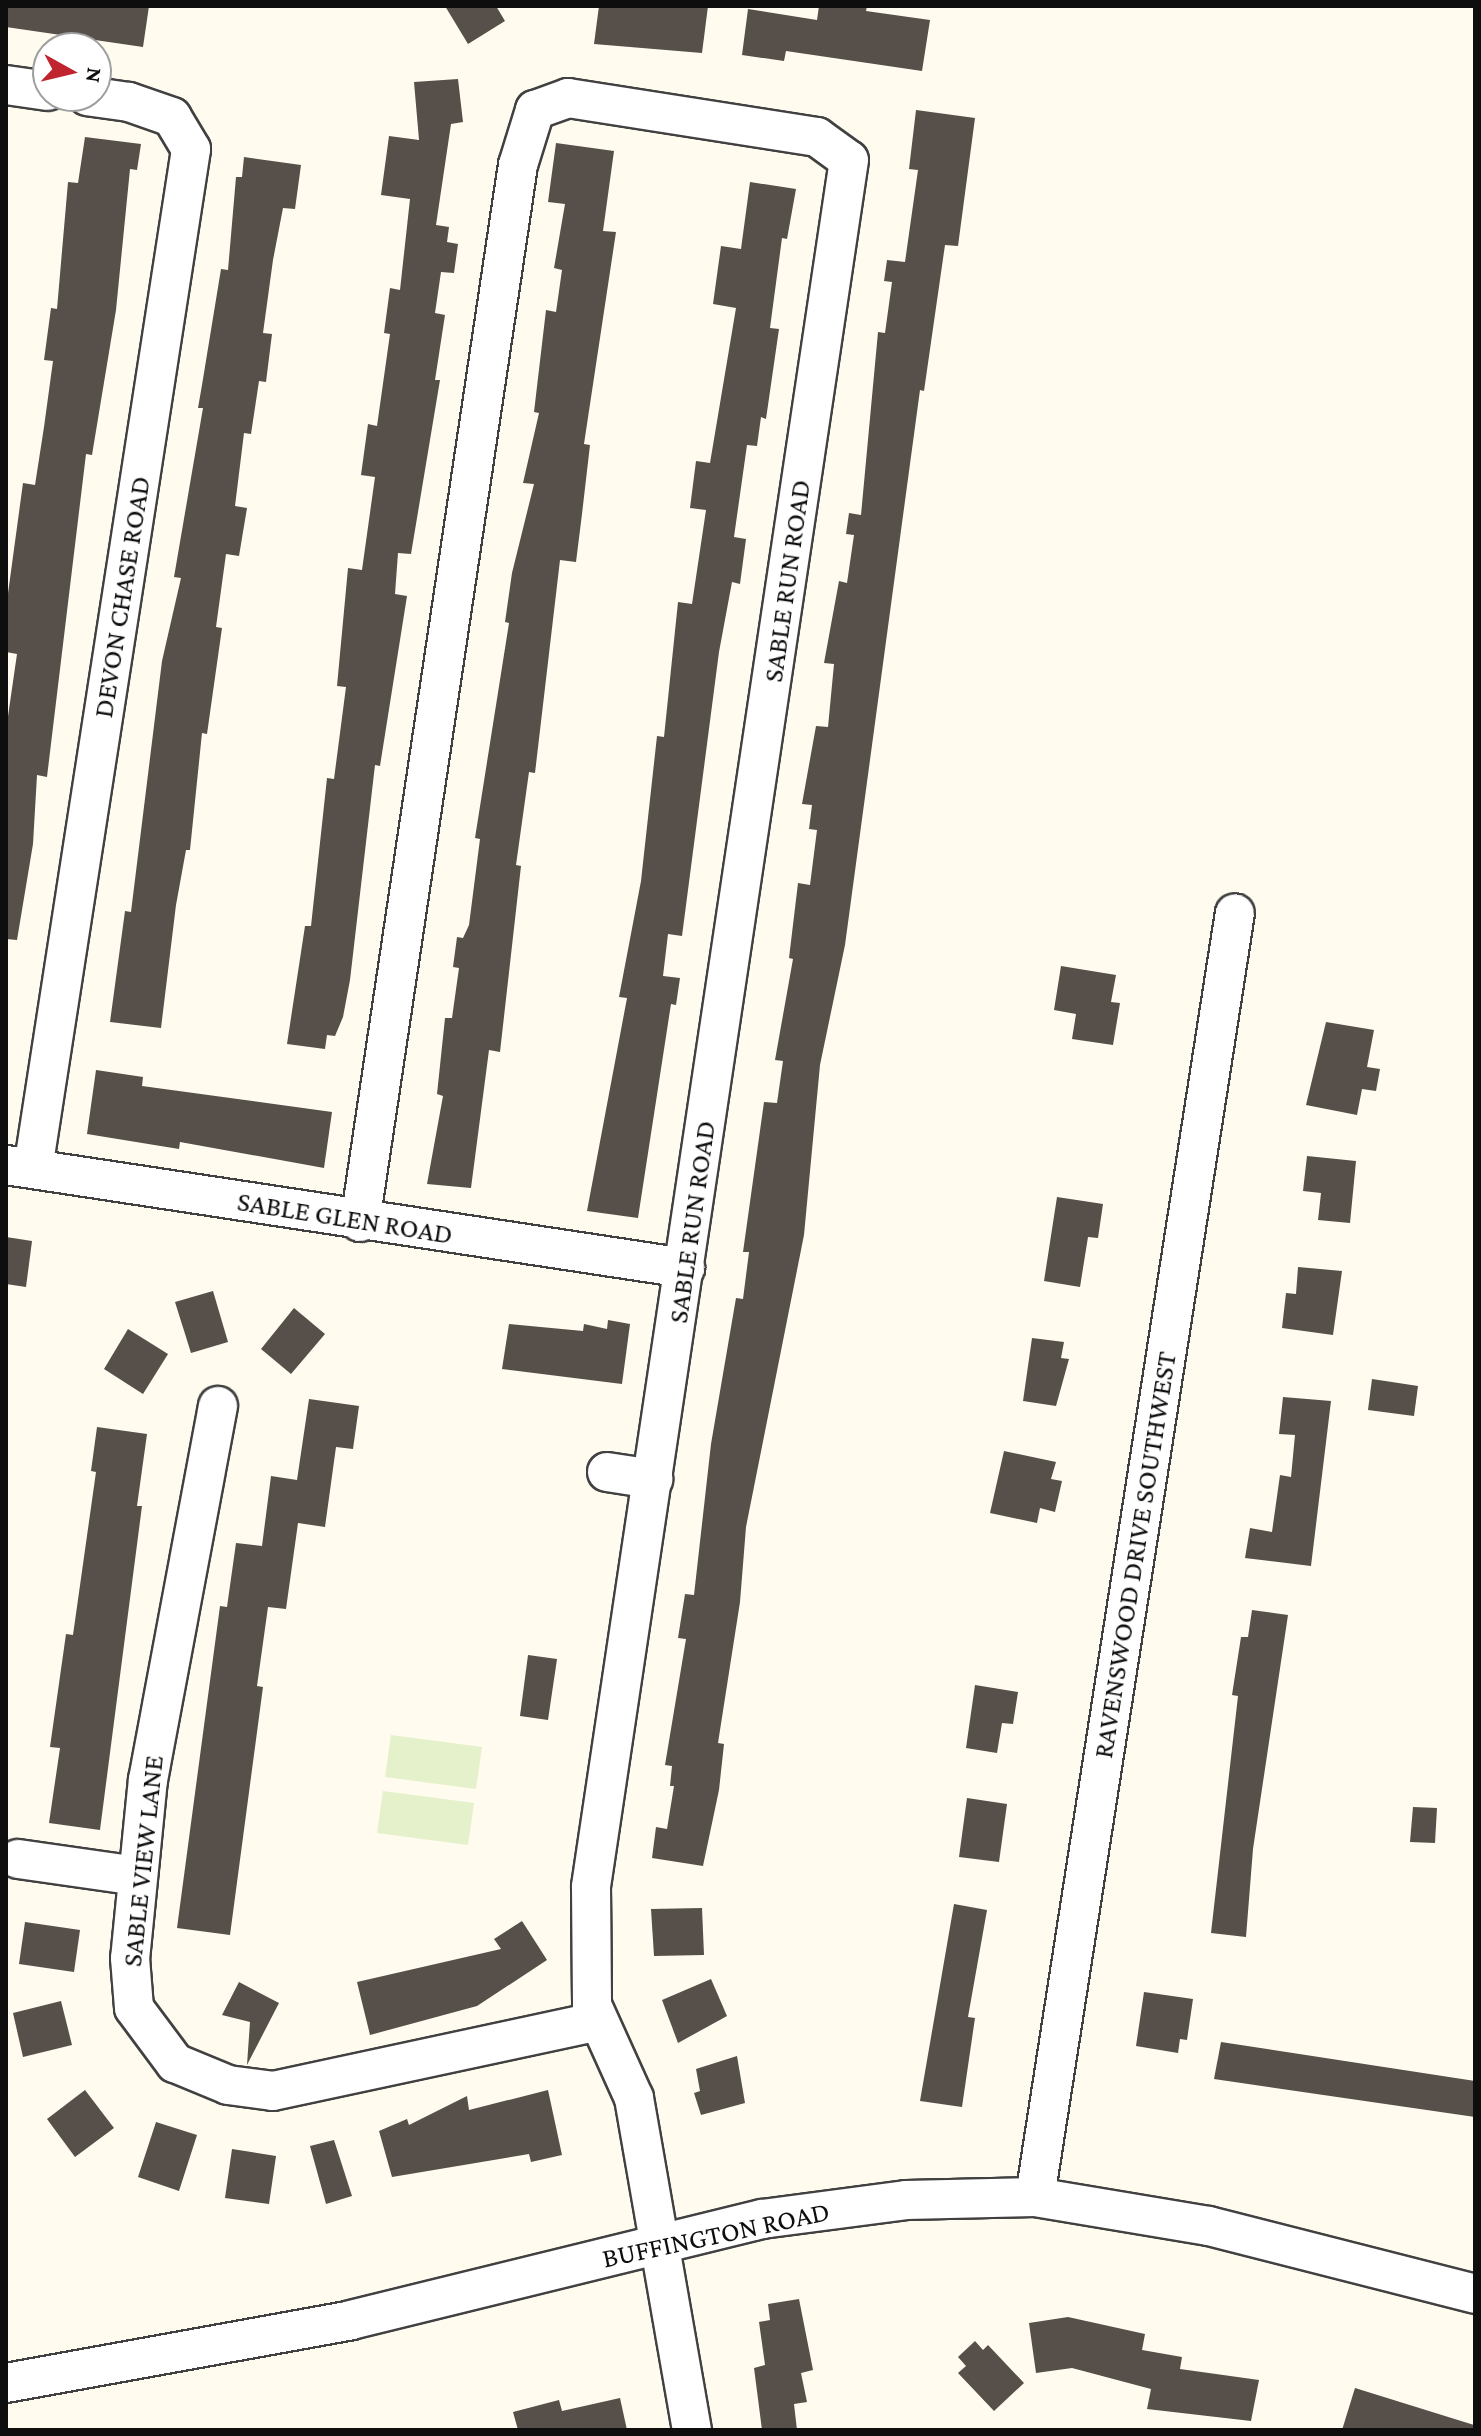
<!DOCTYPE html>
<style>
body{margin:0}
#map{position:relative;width:1481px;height:2436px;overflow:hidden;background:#fffbef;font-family:"Crimson Pro",serif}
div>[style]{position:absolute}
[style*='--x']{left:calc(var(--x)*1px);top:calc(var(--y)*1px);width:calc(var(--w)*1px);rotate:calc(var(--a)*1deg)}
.pitch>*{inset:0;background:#e4f1ca}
.building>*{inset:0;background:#574f4a}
.roads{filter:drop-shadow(2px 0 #414141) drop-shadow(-2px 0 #414141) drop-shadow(0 2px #414141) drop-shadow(0 -2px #414141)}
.minor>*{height:38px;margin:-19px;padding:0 19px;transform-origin:19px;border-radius:19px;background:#fff}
span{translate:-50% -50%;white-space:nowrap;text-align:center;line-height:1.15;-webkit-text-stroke:8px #fff;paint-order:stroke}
.street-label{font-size:28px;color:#0e0e0e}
.frame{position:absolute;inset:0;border:8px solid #0e0e0e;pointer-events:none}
.north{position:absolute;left:32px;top:32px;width:80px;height:80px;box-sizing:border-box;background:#fff;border:2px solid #9f9f9f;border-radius:50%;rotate:98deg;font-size:22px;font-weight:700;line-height:32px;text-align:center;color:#0e0e0e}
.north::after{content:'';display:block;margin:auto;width:28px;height:36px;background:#c0242e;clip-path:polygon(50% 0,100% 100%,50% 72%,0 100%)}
</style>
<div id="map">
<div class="pitch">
<div style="clip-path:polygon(391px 1735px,482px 1747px,476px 1789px,385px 1777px)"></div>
<div style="clip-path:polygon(383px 1791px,474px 1803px,468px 1845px,377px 1833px)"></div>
</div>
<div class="building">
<div style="clip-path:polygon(6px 6px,149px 6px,143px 47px,6px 27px)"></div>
<div style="clip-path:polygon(445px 6px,496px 6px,505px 21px,468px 44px)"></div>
<div style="clip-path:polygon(599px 6px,708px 6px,702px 53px,594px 44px)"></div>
<div style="clip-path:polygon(819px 6px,867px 6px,866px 11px,930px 20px,922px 71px,786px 51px,784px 61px,742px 55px,748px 9px,817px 20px)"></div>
<div style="clip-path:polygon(458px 79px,463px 122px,451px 124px,436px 225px,449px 227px,447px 242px,458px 244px,454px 273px,441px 272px,435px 313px,445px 315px,435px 380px,440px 380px,411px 554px,398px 553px,395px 594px,407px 596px,380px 766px,375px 765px,350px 980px,343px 1017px,335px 1036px,327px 1035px,325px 1049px,287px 1044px,305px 926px,311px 926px,327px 778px,334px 779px,346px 687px,337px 686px,348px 568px,362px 570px,375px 477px,361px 475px,368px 424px,377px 426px,390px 334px,384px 333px,390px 288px,400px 290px,410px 199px,381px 195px,389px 136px,419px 140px,414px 82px)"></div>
<div style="clip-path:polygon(916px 110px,975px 118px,958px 246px,945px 245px,924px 391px,920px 390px,845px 945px,820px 1065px,804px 1235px,746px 1527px,740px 1602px,718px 1743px,724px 1744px,719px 1790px,703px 1866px,652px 1858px,656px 1827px,667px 1829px,674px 1786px,670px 1786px,672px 1766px,665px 1765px,686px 1639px,678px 1638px,685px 1594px,694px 1595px,711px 1444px,736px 1298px,743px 1299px,749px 1252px,743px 1252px,764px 1102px,777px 1103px,783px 1061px,775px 1060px,793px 959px,789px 958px,798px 883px,810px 885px,817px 830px,809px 829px,812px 805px,802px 804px,816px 726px,828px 727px,834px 664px,824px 663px,839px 581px,847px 583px,854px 535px,846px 534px,849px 513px,861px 515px,878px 332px,885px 333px,892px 282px,884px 281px,887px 260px,905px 262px,918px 170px,909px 169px)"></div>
<div style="clip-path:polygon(85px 137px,141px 144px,137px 170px,130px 169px,116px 310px,92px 455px,86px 454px,47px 777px,37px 775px,33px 844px,17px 940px,6px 939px,6px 730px,17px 654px,6px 652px,6px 608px,23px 483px,35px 485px,44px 427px,53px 361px,44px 360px,51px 308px,57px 309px,68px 182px,78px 183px)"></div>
<div style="clip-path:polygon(556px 143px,614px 151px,603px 231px,616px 232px,584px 444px,590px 445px,582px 514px,576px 562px,560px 560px,535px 773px,529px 772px,516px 865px,521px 866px,500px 1052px,489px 1050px,471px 1188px,427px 1184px,443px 1096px,437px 1094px,445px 1018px,452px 1018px,459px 968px,453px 967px,457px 937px,463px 938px,469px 925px,480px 839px,475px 838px,509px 623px,505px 622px,512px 573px,534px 484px,523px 483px,539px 413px,534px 412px,546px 310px,556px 312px,562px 270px,554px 268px,565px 204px,548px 202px)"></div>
<div style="clip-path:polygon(244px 157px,301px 165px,295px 209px,283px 208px,273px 260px,263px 333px,272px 334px,266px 382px,259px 381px,251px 434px,244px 433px,235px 506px,247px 508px,239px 556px,226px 554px,216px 627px,222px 628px,207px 734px,202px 733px,190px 850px,186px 850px,176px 905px,161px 1028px,110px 1022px,125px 911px,131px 912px,162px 661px,181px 578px,174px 577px,203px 408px,198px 408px,202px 385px,221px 269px,228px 270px,236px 177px,242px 177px)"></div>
<div style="clip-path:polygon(750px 182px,796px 189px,787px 239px,782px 238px,770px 328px,779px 329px,766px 419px,761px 417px,757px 446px,747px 445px,734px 537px,746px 539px,740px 584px,732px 582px,719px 652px,682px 936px,668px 934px,663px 976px,680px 978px,676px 1005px,671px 1004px,638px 1218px,587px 1211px,627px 998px,619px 997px,641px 881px,657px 736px,664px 737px,678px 602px,692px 604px,706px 510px,690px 508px,696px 461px,710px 463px,736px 308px,713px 304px,721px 246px,741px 249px)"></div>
<div style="clip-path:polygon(1061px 966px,1116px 975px,1111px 1002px,1120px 1003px,1113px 1045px,1072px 1039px,1076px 1014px,1054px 1010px)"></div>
<div style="clip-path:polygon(1326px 1022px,1374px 1030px,1367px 1067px,1380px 1069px,1376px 1091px,1362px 1089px,1357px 1115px,1306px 1105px)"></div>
<div style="clip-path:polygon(96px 1070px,143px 1077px,142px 1086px,332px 1112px,324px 1168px,180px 1142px,179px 1149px,87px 1134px)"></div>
<div style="clip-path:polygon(1307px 1156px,1356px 1161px,1350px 1223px,1318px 1220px,1321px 1193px,1303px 1191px)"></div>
<div style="clip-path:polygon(1057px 1197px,1103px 1204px,1098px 1238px,1088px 1237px,1080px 1287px,1044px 1281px)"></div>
<div style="clip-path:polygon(6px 1237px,32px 1241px,26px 1287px,6px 1284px)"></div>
<div style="clip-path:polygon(1298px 1267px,1342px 1271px,1333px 1335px,1282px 1328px,1286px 1293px,1296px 1294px)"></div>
<div style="clip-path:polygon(213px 1291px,228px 1342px,191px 1353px,175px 1302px)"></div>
<div style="clip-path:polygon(294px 1308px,325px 1334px,291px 1374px,261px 1349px)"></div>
<div style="clip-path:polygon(608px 1320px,630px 1324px,622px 1384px,502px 1369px,509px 1324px,583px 1331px,584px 1324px,607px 1329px)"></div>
<div style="clip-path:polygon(128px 1329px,168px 1354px,143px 1394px,104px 1369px)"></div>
<div style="clip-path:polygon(1032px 1338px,1064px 1342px,1061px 1358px,1069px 1359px,1056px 1406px,1023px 1401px)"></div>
<div style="clip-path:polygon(1372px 1379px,1418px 1386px,1414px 1416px,1368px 1410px)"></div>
<div style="clip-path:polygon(1283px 1397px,1331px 1401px,1311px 1566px,1245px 1558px,1250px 1528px,1272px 1532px,1280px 1475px,1291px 1477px,1295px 1435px,1279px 1434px)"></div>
<div style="clip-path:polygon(309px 1399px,359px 1406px,353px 1449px,336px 1447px,325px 1527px,298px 1523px,286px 1609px,268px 1607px,257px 1686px,263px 1687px,230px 1935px,177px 1928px,220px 1606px,227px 1607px,236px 1543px,262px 1546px,271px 1476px,297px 1480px)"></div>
<div style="clip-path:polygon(97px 1427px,147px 1434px,137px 1506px,142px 1506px,100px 1830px,49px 1823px,60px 1748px,50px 1747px,66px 1634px,73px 1635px,96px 1472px,91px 1471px)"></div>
<div style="clip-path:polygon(1004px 1451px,1056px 1462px,1051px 1479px,1062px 1481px,1055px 1512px,1040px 1508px,1037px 1523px,990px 1513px)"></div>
<div style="clip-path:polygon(1252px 1610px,1288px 1615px,1253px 1849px,1246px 1937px,1211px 1933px,1238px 1696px,1232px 1695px,1241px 1637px,1248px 1637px)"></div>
<div style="clip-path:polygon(528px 1655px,557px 1659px,548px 1720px,520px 1716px)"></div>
<div style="clip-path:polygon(975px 1685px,1018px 1692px,1013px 1724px,1002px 1723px,997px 1753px,966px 1748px)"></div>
<div style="clip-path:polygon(967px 1798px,1007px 1804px,999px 1862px,959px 1857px)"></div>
<div style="clip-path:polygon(1413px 1807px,1437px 1808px,1435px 1843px,1410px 1842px)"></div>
<div style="clip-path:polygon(954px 1904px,987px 1910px,968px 2017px,975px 2018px,962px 2107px,920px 2101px)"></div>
<div style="clip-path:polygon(702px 1908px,704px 1955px,654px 1956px,651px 1909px)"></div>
<div style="clip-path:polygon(522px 1921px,547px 1960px,477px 2006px,370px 2035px,357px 1982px,501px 1949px,494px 1939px)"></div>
<div style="clip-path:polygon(25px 1922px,80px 1930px,74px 1972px,19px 1964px)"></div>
<div style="clip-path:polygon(711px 1979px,727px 2016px,678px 2043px,662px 2000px)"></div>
<div style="clip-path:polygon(239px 1982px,279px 2003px,247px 2065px,250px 2022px,222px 2015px)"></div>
<div style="clip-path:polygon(1144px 1992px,1193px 1999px,1187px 2040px,1180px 2039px,1178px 2053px,1136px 2046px)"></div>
<div style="clip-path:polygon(61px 2001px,72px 2045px,23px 2057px,13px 2013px)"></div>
<div style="clip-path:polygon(1221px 2042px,1475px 2081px,1475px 2117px,1214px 2079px)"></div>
<div style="clip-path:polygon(737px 2056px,745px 2103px,701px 2115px,694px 2093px,700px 2091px,696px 2069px)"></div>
<div style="clip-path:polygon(85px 2090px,114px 2128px,75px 2157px,47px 2119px)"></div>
<div style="clip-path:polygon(548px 2090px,562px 2155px,531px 2162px,529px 2154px,392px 2177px,379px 2131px,407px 2119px,409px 2125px,467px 2096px,469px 2110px)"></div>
<div style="clip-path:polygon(156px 2122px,197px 2135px,179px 2191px,138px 2177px)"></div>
<div style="clip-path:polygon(334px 2140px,352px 2196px,326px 2204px,310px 2146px)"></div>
<div style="clip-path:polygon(232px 2149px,276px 2156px,269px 2204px,225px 2198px)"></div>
<div style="clip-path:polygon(799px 2299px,813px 2370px,801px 2373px,807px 2402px,794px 2404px,797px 2430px,762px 2430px,754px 2368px,765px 2365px,759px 2322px,770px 2320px,768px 2304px)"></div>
<div style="clip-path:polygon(1068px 2317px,1145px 2334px,1142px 2350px,1182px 2357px,1180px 2369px,1259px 2380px,1251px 2421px,1147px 2409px,1151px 2389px,1072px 2368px,1036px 2373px,1029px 2323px)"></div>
<div style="clip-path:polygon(975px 2341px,983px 2350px,988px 2345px,1024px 2383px,994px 2411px,958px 2373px,966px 2366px,958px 2357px)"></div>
<div style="clip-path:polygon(1355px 2388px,1474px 2425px,1473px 2430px,1342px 2430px)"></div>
<div style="clip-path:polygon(620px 2398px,627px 2430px,518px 2430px,513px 2412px,559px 2400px,562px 2411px)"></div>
</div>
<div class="roads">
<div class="minor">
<div style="--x:6;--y:85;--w:42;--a:8.1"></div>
<div style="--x:6;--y:1165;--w:687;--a:8.63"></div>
<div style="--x:33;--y:1169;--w:1032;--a:-81.19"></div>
<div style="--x:191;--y:149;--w:37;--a:-121"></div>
<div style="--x:172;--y:117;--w:46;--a:-160.8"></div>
<div style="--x:129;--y:102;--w:42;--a:-171.9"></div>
<div style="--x:360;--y:1222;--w:1069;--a:-81.5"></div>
<div style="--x:518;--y:165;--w:58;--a:-72.8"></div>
<div style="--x:535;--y:110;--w:35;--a:-20"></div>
<div style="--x:568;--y:98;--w:252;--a:8.9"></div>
<div style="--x:817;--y:137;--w:39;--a:36"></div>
<div style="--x:849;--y:160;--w:1746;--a:98.5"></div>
<div style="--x:591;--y:1887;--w:118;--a:89.5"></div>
<div style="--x:592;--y:2005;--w:102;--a:65.7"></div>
<div style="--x:634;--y:2098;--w:337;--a:80.1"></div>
<div style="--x:218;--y:1406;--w:380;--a:100.6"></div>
<div style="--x:148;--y:1779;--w:180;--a:95.7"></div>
<div style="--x:130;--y:1958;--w:50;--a:85.4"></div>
<div style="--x:134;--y:2008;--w:69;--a:53.3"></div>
<div style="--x:175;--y:2063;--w:57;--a:22.5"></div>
<div style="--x:228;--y:2085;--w:45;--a:7.6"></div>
<div style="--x:273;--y:2091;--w:333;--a:-12.1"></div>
<div style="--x:607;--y:1472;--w:47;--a:8.7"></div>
<div style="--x:18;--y:1859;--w:121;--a:8.1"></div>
<div style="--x:1035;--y:2197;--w:1299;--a:-81.15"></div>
<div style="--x:6;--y:2383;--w:351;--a:-10.3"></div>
<div style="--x:351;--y:2320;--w:423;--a:-13.8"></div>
<div style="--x:762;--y:2219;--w:145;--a:-7.5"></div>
<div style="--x:906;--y:2200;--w:129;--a:-1.3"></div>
<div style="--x:1035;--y:2197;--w:176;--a:9.5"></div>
<div style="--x:1209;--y:2226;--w:275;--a:14.3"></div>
</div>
</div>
<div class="street-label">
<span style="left:787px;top:581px;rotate:-82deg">SABLE RUN ROAD</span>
<span style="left:122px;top:597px;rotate:-81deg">DEVON CHASE ROAD</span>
<span style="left:345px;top:1218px;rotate:9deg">SABLE GLEN ROAD</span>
<span style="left:692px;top:1222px;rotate:-82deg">SABLE RUN ROAD</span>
<span style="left:1135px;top:1555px;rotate:-81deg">RAVENSWOOD DRIVE SOUTHWEST</span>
<span style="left:143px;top:1861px;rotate:-84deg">SABLE VIEW LANE</span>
<span style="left:716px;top:2235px;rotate:-12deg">BUFFINGTON ROAD</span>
</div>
<div class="frame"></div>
<div class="north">N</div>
</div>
